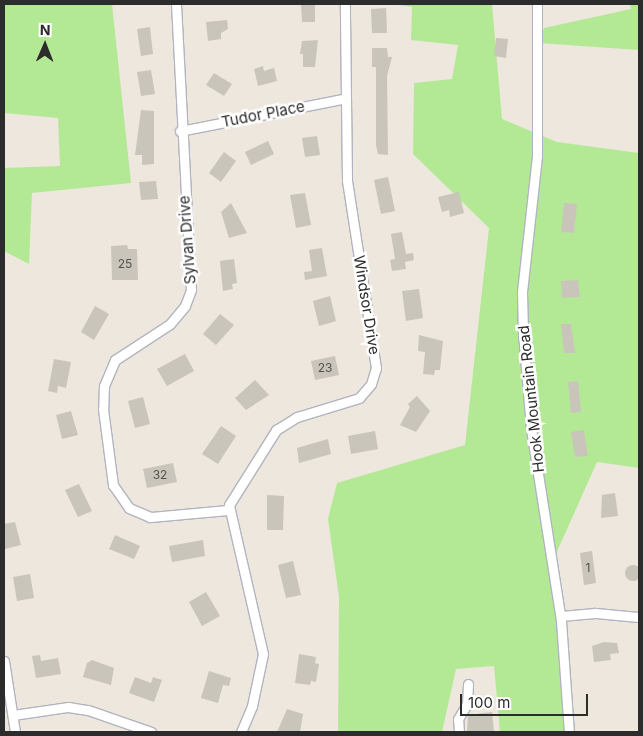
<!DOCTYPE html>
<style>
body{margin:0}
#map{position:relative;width:643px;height:736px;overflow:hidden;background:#eee7dd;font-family:Inter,sans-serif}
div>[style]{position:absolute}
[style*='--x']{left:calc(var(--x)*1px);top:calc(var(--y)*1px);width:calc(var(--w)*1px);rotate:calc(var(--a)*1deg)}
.green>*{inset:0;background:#b3e995}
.building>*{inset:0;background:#c9c5bb}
.round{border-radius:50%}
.roads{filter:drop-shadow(1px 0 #b1b4c0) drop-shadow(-1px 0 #b1b4c0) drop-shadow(0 1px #b1b4c0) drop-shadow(0 -1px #b1b4c0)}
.minor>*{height:9px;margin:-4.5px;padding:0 4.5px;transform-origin:4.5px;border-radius:4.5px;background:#fff}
span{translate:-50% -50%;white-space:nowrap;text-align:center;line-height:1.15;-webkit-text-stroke:5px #fff;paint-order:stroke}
.number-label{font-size:12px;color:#535250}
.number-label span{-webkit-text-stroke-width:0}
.street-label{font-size:15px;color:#2c2c2c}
.frame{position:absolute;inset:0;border:5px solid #2c2c2c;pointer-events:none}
.north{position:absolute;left:20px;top:20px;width:50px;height:50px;-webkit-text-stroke:4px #fff;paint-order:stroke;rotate:1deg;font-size:14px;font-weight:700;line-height:20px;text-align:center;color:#2c2c2c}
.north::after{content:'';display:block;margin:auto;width:18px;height:22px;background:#2c2c2c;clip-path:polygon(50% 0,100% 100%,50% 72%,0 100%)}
.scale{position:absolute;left:460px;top:694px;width:128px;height:22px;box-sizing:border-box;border:2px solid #2c2c2c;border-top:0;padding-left:6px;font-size:15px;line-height:18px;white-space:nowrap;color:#2c2c2c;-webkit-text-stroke:4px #fff;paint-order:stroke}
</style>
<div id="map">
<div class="green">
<div style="clip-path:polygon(4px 4px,112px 4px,131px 183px,32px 193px,29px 264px,4px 251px,4px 168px,60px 166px,58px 118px,4px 113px)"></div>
<div style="clip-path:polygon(393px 4px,492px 4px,502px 119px,557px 142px,639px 153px,639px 468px,597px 462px,551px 565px,570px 732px,500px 732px,494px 666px,456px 669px,442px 732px,338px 732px,339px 597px,328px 519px,337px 483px,465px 445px,489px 228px,413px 154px,414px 83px,452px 79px,458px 45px,411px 40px,412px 7px)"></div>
<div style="clip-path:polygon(630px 4px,639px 4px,639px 50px,538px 43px,544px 28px,631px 9px)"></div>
</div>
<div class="building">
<div style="clip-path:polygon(301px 4px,315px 4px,315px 22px,302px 22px)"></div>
<div style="clip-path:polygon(386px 8px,387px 33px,372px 33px,371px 9px)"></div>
<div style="clip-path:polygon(227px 20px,228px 29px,221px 33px,221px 39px,208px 41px,206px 22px)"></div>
<div style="clip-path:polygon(150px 27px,153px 54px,141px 56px,137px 29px)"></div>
<div style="clip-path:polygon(496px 38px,508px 39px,506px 58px,494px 56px)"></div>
<div style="clip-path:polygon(318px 40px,315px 67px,303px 67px,303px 54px,300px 54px,302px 41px)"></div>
<div style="clip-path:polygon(372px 48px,387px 48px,388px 57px,392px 57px,387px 76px,388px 155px,378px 154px,376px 145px,376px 67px,372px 67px)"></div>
<div style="clip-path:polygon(263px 66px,264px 71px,274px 68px,277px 81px,258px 86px,254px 69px)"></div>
<div style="clip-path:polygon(151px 70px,155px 94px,141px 96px,137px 72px)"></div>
<div style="clip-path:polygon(214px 73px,232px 84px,224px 96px,206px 85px)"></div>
<div style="clip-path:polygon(141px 110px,154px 111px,154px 164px,142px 165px,142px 155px,135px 155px)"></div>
<div style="clip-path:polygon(317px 136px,320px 155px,305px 157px,302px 138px)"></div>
<div style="clip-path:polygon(268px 141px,274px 154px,251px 165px,245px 152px)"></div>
<div style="clip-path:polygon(224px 152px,236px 161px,221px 182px,209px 173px)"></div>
<div style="clip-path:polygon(388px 177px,395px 211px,381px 214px,374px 180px)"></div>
<div style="clip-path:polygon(156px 181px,158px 199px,141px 200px,139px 182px)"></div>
<div style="clip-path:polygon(459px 192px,464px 213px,450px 217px,449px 210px,442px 212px,438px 197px)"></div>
<div style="clip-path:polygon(305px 193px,311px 225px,296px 228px,290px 195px)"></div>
<div style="clip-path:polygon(231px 203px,247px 233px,229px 238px,221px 212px)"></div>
<div style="clip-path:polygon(564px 203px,577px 204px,574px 233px,561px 232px)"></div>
<div style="clip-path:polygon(402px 232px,406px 254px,413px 253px,414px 260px,405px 262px,406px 269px,392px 271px,390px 260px,395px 259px,391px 234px)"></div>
<div style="clip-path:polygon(127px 245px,128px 249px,137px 249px,138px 280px,112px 280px,111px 246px)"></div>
<div style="clip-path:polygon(322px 248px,327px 276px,305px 280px,304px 272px,312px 271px,309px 250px)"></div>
<div style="clip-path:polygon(234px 259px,237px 283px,232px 284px,233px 289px,223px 291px,220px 261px)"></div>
<div style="clip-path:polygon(578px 280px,580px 297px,562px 298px,561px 281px)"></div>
<div style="clip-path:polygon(419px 289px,423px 318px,406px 321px,402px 291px)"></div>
<div style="clip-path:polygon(330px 296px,336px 321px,319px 326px,313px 301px)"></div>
<div style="clip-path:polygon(95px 306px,109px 314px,94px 340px,81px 332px)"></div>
<div style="clip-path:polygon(220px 314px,234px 325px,216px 345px,203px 334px)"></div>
<div style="clip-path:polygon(561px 324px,571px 324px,575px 353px,564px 353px)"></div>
<div style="clip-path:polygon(419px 335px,443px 341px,440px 370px,435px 370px,434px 375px,423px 374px,425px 352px,418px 351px)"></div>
<div style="clip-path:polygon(185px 354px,194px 371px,167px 386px,157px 369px)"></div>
<div style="clip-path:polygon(335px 356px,339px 375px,315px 380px,311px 361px)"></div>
<div style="clip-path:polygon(54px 359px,71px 362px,66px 388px,58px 386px,57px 393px,48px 391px)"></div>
<div style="clip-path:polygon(255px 380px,269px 395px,246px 410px,235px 398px)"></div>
<div style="clip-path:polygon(578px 381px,581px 412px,571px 413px,568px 382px)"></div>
<div style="clip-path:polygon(417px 396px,430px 411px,416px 432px,400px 425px,410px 407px,408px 404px)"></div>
<div style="clip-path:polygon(143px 397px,150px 424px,135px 428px,128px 401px)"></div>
<div style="clip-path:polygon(71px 411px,78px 435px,62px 439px,56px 415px)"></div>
<div style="clip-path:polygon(221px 426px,236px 436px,218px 464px,202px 454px)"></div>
<div style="clip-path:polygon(584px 430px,588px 456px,575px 457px,571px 432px)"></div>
<div style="clip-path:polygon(375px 431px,378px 449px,351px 454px,348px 436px)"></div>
<div style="clip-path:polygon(328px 439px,331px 454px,299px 463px,297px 448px)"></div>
<div style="clip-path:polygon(173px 463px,177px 482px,147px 488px,143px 469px)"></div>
<div style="clip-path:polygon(79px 484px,92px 511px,78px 517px,65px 490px)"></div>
<div style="clip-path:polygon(615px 493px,618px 516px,601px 518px,602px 495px)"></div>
<div style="clip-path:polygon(267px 495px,284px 496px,283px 530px,267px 530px)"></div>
<div style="clip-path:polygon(15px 522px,21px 545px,5px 549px,4px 524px)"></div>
<div style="clip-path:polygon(115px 535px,140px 546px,134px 559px,109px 549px)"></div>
<div style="clip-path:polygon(203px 540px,205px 556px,172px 562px,169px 546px)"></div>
<div style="clip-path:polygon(592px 551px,596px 583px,584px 585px,580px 553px)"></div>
<div style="clip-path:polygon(293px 561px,301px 595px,286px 598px,278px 565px)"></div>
<div class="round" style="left:625px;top:565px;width:16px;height:16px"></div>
<div style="clip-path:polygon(30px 574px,34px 598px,17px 601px,13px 577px)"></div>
<div style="clip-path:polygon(206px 592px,220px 616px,202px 626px,189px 602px)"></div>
<div style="clip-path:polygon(604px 642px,617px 643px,619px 653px,610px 654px,611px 660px,594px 662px,592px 646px)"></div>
<div style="clip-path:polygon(299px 654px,316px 657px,315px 663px,319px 664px,316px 682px,311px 681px,310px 685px,295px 683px)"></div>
<div style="clip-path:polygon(40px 655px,41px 661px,58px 658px,61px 674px,36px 678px,32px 656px)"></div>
<div style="clip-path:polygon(92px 660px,114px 668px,111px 685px,83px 677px,87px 663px)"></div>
<div style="clip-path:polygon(209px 671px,231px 678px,229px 686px,223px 685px,218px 703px,201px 698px)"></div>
<div style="clip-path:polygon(135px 677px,151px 683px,153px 677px,162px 680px,154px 702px,129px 693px)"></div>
<div style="clip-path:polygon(287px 709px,303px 714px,300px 732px,277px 732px)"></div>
<div style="clip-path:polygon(492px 712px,494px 732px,467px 732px,468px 715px)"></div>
</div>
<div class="roads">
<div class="minor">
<div style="--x:176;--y:4;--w:286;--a:87"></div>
<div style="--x:191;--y:290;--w:17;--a:111"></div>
<div style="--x:185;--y:306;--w:23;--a:130"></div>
<div style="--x:170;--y:324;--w:66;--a:146.8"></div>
<div style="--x:115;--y:360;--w:28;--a:113"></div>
<div style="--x:104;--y:386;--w:23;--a:92"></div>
<div style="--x:103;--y:409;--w:77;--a:82.5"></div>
<div style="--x:113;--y:485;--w:28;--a:55"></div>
<div style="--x:129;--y:508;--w:23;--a:23"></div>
<div style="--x:150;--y:517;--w:79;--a:-5.1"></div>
<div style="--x:537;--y:4;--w:152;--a:90"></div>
<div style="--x:537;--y:156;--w:137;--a:96.3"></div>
<div style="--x:522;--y:292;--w:41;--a:88.6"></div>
<div style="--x:523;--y:333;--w:96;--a:85.2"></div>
<div style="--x:531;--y:429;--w:194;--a:81.1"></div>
<div style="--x:561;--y:621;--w:111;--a:85.9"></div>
<div style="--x:180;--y:131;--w:169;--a:-11.2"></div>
<div style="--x:561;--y:616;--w:34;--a:-5"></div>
<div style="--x:595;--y:613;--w:44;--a:5.2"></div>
<div style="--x:4;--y:661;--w:72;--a:81.2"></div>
<div style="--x:13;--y:715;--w:56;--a:-8.3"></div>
<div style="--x:68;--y:707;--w:20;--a:9"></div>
<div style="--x:88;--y:710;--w:67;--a:19.2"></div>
<div style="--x:241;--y:732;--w:28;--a:-67"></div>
<div style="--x:252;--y:706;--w:53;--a:-78.1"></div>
<div style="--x:263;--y:654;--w:153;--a:-102.9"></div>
<div style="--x:229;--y:505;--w:89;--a:-57.9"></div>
<div style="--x:276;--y:430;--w:25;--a:-32"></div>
<div style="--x:297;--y:417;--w:65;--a:-17"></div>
<div style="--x:359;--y:398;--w:18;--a:-49"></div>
<div style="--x:371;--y:384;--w:17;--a:-73"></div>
<div style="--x:376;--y:368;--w:190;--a:-98.8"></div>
<div style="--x:347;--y:180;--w:176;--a:-90.7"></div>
<div style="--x:459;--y:732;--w:13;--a:-94"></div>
<div style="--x:458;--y:719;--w:17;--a:-59"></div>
<div style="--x:467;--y:704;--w:20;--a:-87"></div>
</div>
</div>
<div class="number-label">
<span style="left:125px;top:264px">25</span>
<span style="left:325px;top:368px">23</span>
<span style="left:160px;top:475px">32</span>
<span style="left:588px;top:568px">1</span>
</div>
<div class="street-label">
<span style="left:263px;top:114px;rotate:-11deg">Tudor Place</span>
<span style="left:187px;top:240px;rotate:-94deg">Sylvan Drive</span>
<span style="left:367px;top:305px;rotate:81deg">Windsor Drive</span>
<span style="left:531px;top:399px;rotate:-96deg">Hook Mountain Road</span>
</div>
<div class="frame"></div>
<div class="north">N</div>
<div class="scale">100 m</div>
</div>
